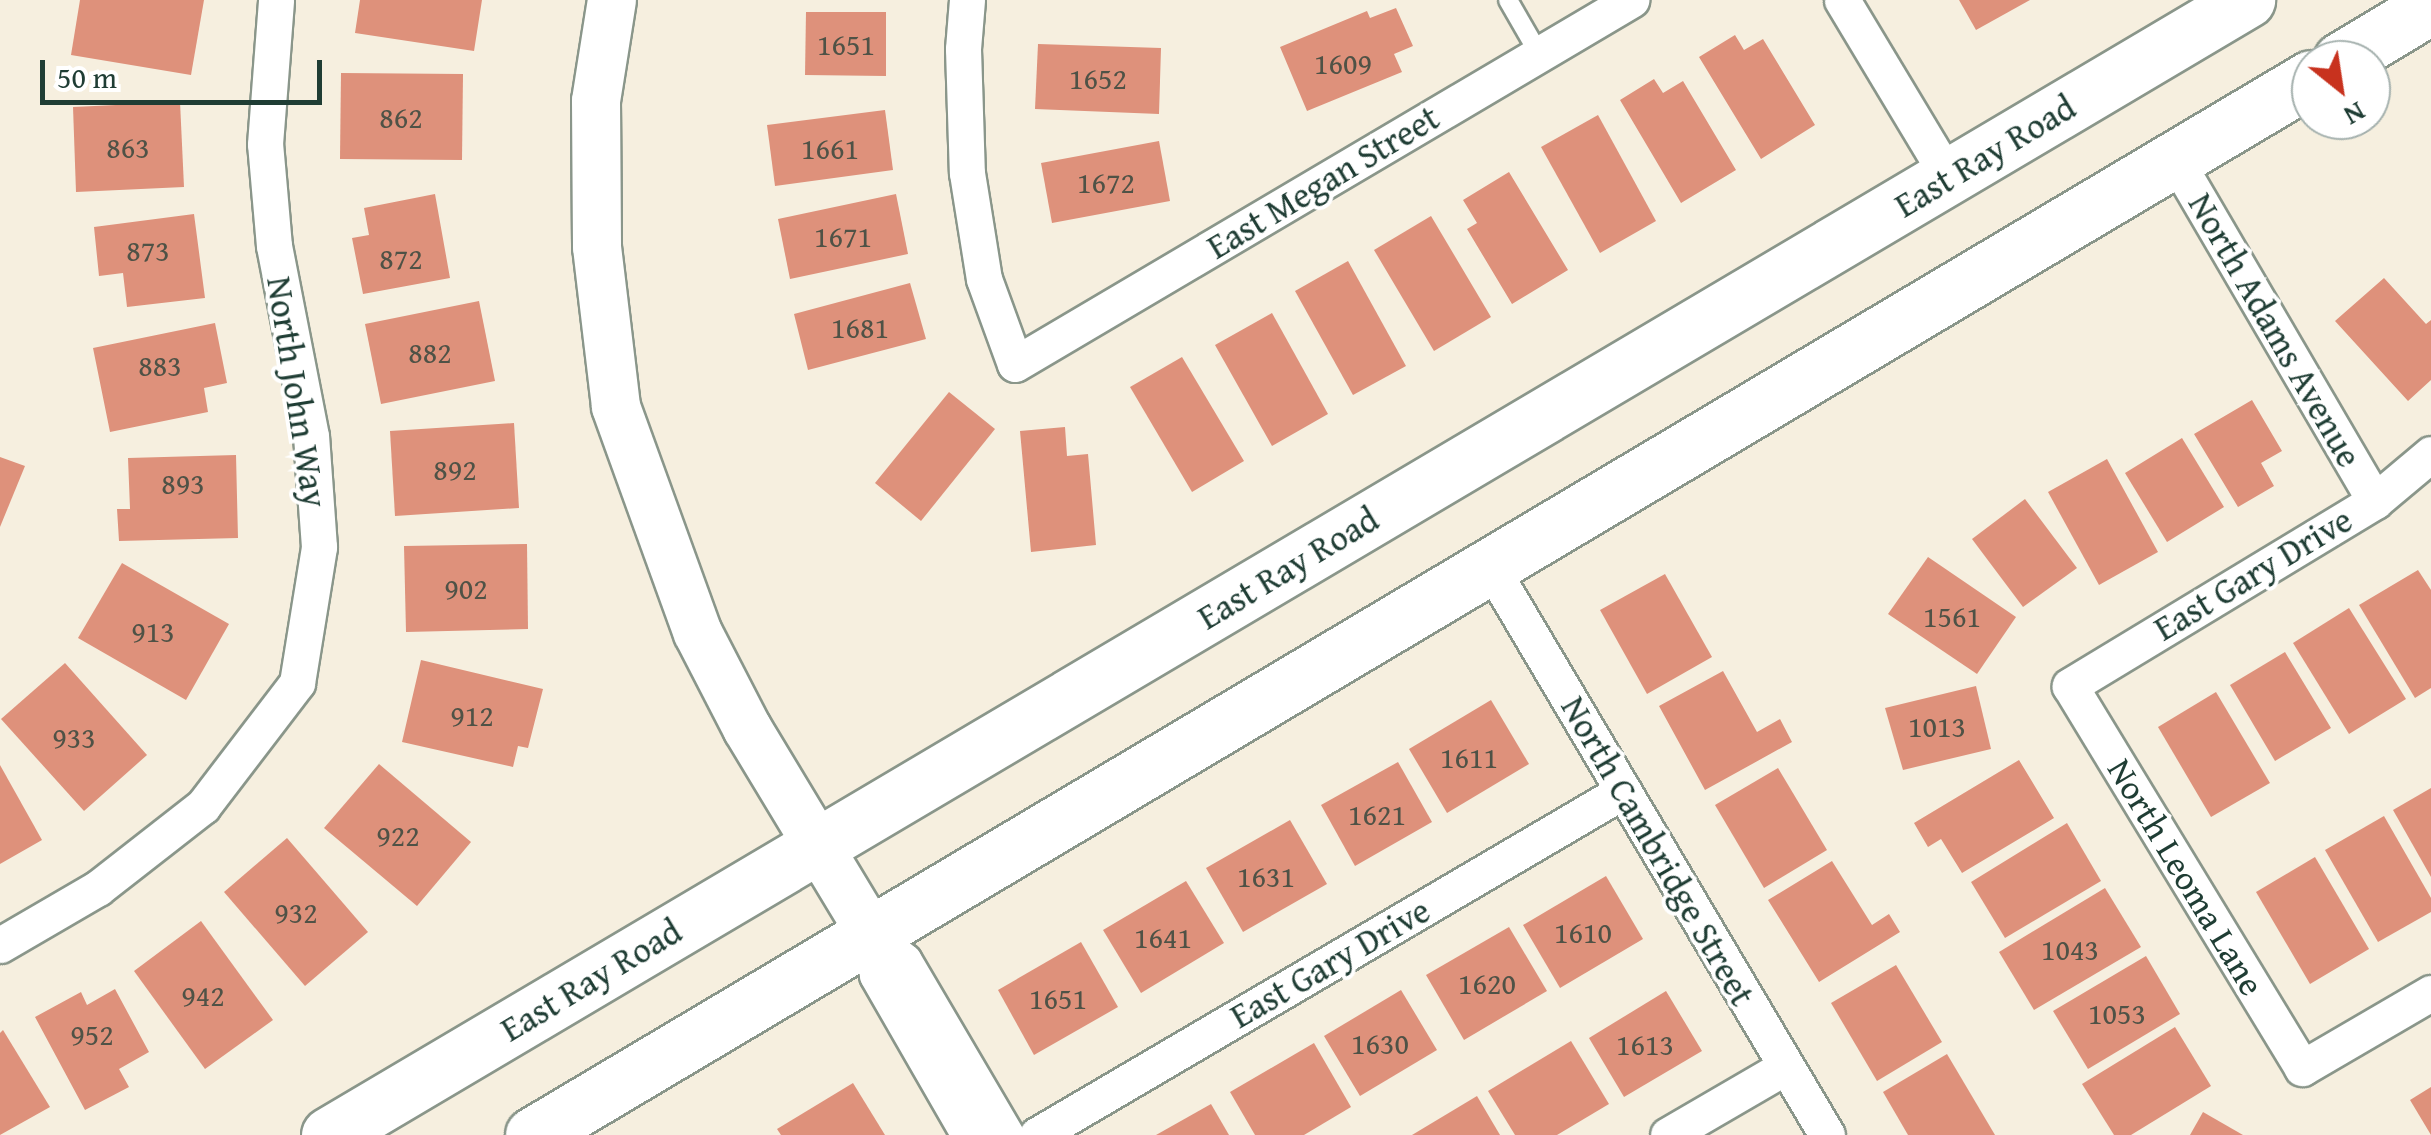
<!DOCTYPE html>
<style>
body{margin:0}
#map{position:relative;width:2431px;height:1135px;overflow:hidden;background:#f6efdf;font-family:"Gentium Book Plus",serif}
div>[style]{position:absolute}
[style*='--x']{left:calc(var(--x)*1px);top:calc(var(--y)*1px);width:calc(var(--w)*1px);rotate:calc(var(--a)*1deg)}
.building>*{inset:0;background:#de917b}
.roads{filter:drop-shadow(2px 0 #8a968a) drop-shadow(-2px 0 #8a968a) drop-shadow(0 2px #8a968a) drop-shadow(0 -2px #8a968a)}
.lane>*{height:18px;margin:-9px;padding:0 9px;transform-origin:9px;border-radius:9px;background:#fff}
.street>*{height:35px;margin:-17.5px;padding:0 17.5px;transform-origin:17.5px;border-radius:17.5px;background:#fff}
.secondary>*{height:48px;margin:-24px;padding:0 24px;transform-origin:24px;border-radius:24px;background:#fff}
.primary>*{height:55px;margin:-27.5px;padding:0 27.5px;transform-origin:27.5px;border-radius:27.5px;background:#fff}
span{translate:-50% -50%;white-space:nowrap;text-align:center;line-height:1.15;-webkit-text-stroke:8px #fff;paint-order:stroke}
.number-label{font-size:30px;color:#4f5246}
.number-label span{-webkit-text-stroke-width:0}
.street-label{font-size:35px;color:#1f3d34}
.north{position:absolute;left:2291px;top:40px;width:100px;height:100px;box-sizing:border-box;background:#fff;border:2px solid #a5b1ae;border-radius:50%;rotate:150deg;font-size:28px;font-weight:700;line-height:40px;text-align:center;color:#1f3d34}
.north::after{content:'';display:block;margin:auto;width:35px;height:45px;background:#c8321e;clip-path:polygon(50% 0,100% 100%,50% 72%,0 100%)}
.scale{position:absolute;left:40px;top:60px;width:282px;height:45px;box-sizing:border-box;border:5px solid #1f3d34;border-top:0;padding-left:12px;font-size:30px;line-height:35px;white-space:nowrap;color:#1f3d34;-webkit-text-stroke:8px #fff;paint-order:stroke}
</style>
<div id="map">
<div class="building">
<div style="clip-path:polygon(80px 0,204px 0,191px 75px,71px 55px)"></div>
<div style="clip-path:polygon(360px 0,482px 0,474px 51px,355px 33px)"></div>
<div style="clip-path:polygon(1959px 0,2030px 0,1976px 30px)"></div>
<div style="clip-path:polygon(1396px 8px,1413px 46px,1394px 54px,1402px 72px,1307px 111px,1280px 47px,1367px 11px,1370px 18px)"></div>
<div style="clip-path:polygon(806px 12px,886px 12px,886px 76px,805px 75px)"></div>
<div style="clip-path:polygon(1735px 35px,1744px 50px,1763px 39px,1815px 125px,1761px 159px,1699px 57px)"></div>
<div style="clip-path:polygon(1038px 44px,1161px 48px,1159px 114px,1035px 109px)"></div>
<div style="clip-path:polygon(341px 73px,463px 74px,462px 160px,340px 159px)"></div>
<div style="clip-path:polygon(1654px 79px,1663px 93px,1683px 81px,1736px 170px,1681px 203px,1620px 100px)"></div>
<div style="clip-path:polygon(180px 102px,184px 187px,76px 192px,73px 107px)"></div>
<div style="clip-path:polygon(885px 110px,893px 170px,775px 186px,767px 125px)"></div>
<div style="clip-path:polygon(1598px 115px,1656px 221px,1600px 253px,1541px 147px)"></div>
<div style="clip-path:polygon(1159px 141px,1170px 201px,1052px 223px,1041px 163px)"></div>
<div style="clip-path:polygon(1509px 172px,1568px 270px,1512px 304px,1467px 229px,1477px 223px,1463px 200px)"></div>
<div style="clip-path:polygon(435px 194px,450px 278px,363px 294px,352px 238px,369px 235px,364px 208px)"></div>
<div style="clip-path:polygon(896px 194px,908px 254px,790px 279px,778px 219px)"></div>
<div style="clip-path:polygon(194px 214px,205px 298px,127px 307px,123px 273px,99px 276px,94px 227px)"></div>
<div style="clip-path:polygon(1431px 216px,1491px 317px,1434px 351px,1374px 250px)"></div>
<div style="clip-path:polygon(1348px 261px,1406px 366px,1353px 395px,1295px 291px)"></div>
<div style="clip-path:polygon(2384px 278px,2426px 324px,2431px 320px,2431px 380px,2408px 401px,2335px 321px)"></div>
<div style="clip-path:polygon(910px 283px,926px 339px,808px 370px,794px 314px)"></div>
<div style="clip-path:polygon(479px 301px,495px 381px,381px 404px,365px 324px)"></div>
<div style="clip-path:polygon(1272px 313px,1328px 414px,1272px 446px,1215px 345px)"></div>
<div style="clip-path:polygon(215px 323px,227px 383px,204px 388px,208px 412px,110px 432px,93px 348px)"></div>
<div style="clip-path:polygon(1182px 357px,1244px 461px,1192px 492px,1130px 387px)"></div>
<div style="clip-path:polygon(949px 392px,995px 429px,921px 521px,875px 483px)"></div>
<div style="clip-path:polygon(2252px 400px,2282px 451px,2261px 463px,2274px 486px,2238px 507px,2194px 434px)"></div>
<div style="clip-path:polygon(514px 423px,519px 508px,395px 516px,390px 431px)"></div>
<div style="clip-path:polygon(1065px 427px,1067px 456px,1088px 454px,1096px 545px,1031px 552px,1020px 431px)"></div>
<div style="clip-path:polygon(2182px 438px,2224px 507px,2167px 542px,2125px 473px)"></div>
<div style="clip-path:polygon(236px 455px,238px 538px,119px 541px,117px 509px,130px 509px,128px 458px)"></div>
<div style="clip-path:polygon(0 457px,25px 466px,0 527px)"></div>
<div style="clip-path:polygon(2107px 459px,2158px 552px,2099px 585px,2048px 492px)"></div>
<div style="clip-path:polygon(2025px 499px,2077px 568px,2023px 607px,1972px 539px)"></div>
<div style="clip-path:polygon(527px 544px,528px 629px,406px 632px,404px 546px)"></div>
<div style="clip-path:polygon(1928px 557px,2016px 617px,1977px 674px,1888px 614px)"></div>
<div style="clip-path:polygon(122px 563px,229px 624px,186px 700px,78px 638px)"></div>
<div style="clip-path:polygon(2418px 570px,2431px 590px,2431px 688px,2415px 698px,2359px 605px)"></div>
<div style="clip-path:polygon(1665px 574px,1712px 657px,1647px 694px,1600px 610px)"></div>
<div style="clip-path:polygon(2349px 608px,2406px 699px,2349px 734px,2293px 643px)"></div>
<div style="clip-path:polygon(2285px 652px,2331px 728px,2275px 761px,2230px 685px)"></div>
<div style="clip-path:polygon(421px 660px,543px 689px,528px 748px,518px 746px,513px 767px,402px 742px)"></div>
<div style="clip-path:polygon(65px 663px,147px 755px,84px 811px,1px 719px)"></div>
<div style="clip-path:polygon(1723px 671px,1757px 732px,1780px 719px,1792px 742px,1705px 790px,1659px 706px)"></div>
<div style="clip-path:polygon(1976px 686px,1991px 749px,1903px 770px,1885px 708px)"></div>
<div style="clip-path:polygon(2216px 692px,2270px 783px,2211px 817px,2158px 727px)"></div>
<div style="clip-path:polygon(1491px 700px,1529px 764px,1447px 813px,1409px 749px)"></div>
<div style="clip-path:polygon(2019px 760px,2054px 818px,1962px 873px,1941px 839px,1928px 847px,1914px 823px)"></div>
<div style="clip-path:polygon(1398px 762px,1432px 822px,1355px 866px,1321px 805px)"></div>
<div style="clip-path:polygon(379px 764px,471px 842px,417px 906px,324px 828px)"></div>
<div style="clip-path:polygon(0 765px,42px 840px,0 864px)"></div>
<div style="clip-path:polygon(1778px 768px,1827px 850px,1764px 888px,1715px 805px)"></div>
<div style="clip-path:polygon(2431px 788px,2431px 877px,2393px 810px)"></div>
<div style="clip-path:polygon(2384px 816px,2431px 898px,2431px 912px,2378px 942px,2325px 850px)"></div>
<div style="clip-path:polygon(1290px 820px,1327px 884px,1243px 932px,1206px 868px)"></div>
<div style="clip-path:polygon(2067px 823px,2101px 881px,2005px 938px,1971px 882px)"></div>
<div style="clip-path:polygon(287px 838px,368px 932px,305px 986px,224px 892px)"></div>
<div style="clip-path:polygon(2315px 857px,2369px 949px,2310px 984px,2256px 892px)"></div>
<div style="clip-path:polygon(1832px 861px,1872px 925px,1889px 914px,1900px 932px,1819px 982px,1768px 900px)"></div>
<div style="clip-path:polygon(1606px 876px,1643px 939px,1560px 988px,1523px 925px)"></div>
<div style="clip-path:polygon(1186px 881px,1224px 943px,1141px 993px,1103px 930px)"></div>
<div style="clip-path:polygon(2105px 888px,2141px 947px,2034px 1010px,1999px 952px)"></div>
<div style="clip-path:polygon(201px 921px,273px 1020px,205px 1069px,134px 971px)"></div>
<div style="clip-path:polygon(1509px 927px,1547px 991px,1464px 1040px,1426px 975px)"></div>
<div style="clip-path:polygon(1081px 942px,1118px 1007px,1034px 1055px,998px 990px)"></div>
<div style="clip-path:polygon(2146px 956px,2180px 1014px,2088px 1069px,2053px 1011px)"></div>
<div style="clip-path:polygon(1896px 965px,1942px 1042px,1877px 1081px,1831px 1003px)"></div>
<div style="clip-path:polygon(115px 989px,149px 1052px,119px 1069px,129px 1087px,85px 1110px,35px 1017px,81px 992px,87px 1005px)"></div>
<div style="clip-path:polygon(1401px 990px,1437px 1050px,1360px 1096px,1324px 1036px)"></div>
<div style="clip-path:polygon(1666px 991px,1702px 1051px,1624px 1097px,1589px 1038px)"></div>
<div style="clip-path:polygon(2175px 1027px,2211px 1086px,2131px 1135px,2114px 1135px,2082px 1084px)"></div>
<div style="clip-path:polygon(3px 1030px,50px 1107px,0 1135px,0 1033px)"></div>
<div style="clip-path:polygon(1571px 1041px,1609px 1104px,1557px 1135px,1515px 1135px,1488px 1091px)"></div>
<div style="clip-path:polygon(1314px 1043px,1351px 1107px,1304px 1135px,1255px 1135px,1230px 1092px)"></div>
<div style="clip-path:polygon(1947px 1054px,1995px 1135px,1908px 1135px,1883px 1092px)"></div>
<div style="clip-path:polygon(853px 1083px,885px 1135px,781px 1135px,777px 1129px)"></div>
<div style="clip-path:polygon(2431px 1087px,2431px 1135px,2410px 1100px)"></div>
<div style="clip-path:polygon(1477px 1096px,1500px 1135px,1412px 1135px)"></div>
<div style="clip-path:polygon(1211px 1104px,1229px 1135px,1156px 1135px)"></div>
<div style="clip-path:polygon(2203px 1112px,2243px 1135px,2190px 1135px)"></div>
</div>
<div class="roads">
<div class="lane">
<div style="--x:1508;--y:0;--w:62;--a:60.1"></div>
</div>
<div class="street">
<div style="--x:967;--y:0;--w:49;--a:94.7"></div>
<div style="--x:963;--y:49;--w:124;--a:88.2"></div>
<div style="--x:967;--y:173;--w:107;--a:80.9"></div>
<div style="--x:984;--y:279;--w:90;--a:70"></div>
<div style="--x:1015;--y:364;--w:716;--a:-30.58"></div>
<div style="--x:1842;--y:0;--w:208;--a:59"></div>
<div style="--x:2175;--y:159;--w:396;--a:59.7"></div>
<div style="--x:2431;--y:454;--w:73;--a:140"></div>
<div style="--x:2375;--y:501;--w:357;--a:148.8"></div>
<div style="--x:2070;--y:686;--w:447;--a:58.7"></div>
<div style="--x:2302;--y:1068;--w:149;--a:-30.2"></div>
<div style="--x:1490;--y:566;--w:661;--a:59.36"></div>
<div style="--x:872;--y:935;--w:41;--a:39.1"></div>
<div style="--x:904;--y:961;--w:202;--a:59.6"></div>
<div style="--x:872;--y:935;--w:40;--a:82.9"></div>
<div style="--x:877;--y:975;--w:185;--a:60.1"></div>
<div style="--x:0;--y:945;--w:113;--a:-30.2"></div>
<div style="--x:98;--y:888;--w:133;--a:-38"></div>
<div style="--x:203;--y:806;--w:155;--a:-52.6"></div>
<div style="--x:297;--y:683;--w:138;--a:-80.8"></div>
<div style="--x:319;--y:547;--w:111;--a:-94.1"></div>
<div style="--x:311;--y:436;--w:194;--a:-101"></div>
<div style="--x:274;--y:246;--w:102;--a:-95"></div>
<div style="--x:265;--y:144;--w:144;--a:-85.6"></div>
<div style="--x:1037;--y:1135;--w:680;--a:-30.41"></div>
<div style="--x:1668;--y:1135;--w:135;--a:-30.2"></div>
</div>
<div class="secondary">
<div style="--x:612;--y:0;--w:102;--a:99"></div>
<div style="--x:596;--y:101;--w:146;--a:89.6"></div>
<div style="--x:597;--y:247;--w:161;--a:83.2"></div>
<div style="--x:616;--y:407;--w:240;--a:70.1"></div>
<div style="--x:698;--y:633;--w:107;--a:62.7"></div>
<div style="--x:747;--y:728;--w:242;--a:58.9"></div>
</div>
<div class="primary">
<div style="--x:2341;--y:60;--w:105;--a:-31"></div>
<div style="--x:329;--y:1135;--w:2229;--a:-30.62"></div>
<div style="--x:533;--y:1135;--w:2068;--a:-30.73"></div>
</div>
</div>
<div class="number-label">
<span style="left:846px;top:44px">1651</span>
<span style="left:1343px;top:63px">1609</span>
<span style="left:1098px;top:78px">1652</span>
<span style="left:401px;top:117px">862</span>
<span style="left:128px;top:147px">863</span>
<span style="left:830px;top:148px">1661</span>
<span style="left:1106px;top:182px">1672</span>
<span style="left:843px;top:236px">1671</span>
<span style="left:148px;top:250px">873</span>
<span style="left:401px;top:258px">872</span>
<span style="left:860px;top:327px">1681</span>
<span style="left:430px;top:352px">882</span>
<span style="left:160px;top:365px">883</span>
<span style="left:455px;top:469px">892</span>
<span style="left:183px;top:483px">893</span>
<span style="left:466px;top:588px">902</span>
<span style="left:1952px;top:616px">1561</span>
<span style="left:153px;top:631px">913</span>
<span style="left:472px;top:715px">912</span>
<span style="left:1937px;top:726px">1013</span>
<span style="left:74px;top:737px">933</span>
<span style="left:1469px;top:757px">1611</span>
<span style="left:1377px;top:814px">1621</span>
<span style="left:398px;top:835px">922</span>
<span style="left:1266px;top:876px">1631</span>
<span style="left:296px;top:912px">932</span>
<span style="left:1583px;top:932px">1610</span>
<span style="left:1163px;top:937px">1641</span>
<span style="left:2070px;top:949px">1043</span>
<span style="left:1487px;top:983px">1620</span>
<span style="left:203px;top:995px">942</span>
<span style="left:1058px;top:998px">1651</span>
<span style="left:2117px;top:1013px">1053</span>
<span style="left:92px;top:1034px">952</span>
<span style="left:1380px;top:1043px">1630</span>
<span style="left:1645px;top:1044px">1613</span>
</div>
<div class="street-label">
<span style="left:1985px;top:156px;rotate:-31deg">East Ray Road</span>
<span style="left:1323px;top:182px;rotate:-31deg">East Megan Street</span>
<span style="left:2275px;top:330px;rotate:60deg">North Adams Avenue</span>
<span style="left:297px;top:392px;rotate:81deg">North John Way</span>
<span style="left:1288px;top:568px;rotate:-31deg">East Ray Road</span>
<span style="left:2253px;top:574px;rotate:-31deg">East Gary Drive</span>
<span style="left:1658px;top:851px;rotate:60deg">North Cambridge Street</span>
<span style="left:2186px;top:877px;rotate:59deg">North Leoma Lane</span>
<span style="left:1330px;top:963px;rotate:-30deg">East Gary Drive</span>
<span style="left:591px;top:980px;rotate:-31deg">East Ray Road</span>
</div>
<div class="north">N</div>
<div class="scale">50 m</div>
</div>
